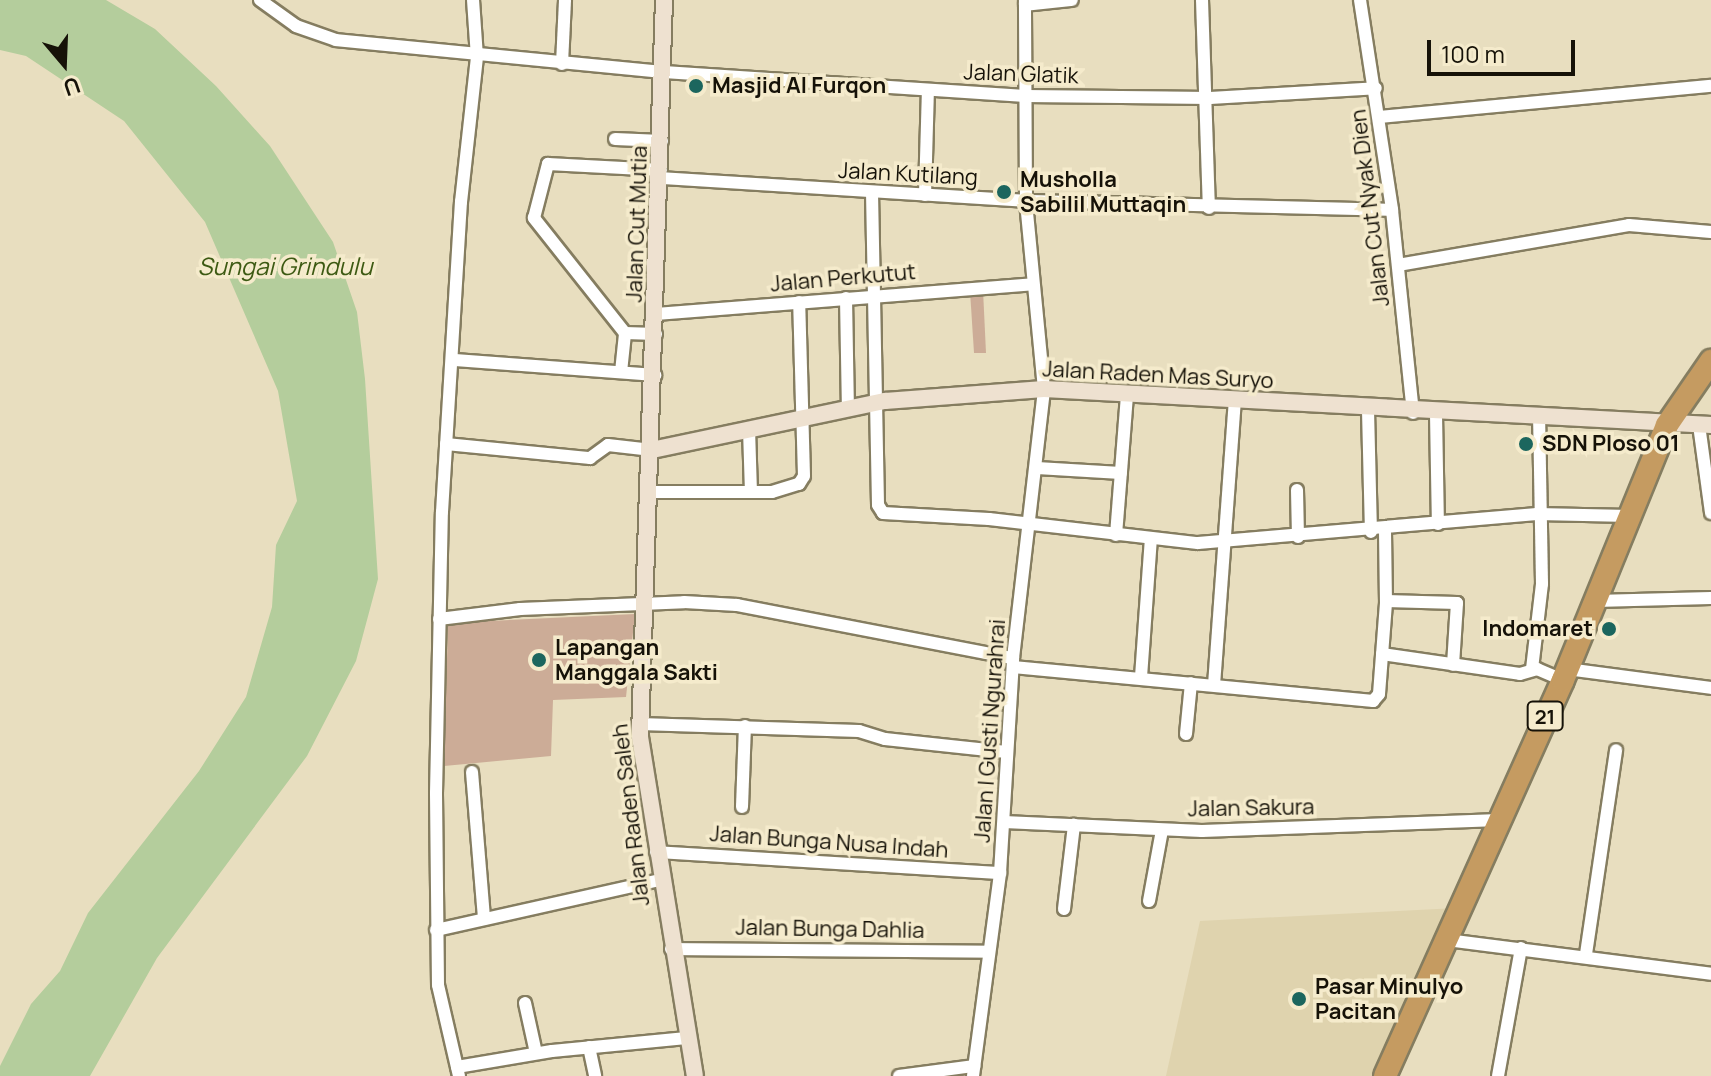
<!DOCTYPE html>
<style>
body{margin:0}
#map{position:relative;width:1711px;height:1076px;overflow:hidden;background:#e8debf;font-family:Manrope,sans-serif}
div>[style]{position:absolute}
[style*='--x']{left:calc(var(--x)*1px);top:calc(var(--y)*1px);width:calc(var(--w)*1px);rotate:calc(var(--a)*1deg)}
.built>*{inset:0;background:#dfd3ae}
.green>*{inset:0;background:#ccac97}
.water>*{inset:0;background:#b4cd9c}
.roads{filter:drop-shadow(2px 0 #857d60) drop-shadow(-2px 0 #857d60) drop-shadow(0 2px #857d60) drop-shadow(0 -2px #857d60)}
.street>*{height:12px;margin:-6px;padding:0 6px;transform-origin:6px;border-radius:6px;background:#fff}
.secondary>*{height:16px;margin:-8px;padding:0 8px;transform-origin:8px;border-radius:8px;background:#eee1d0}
.highway>*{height:22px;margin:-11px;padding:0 11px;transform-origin:11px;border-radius:11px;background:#c59b61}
.dots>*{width:22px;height:22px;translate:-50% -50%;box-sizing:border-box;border:4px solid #f5ebcc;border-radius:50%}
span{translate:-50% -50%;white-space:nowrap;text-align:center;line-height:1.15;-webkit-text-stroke:7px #f5ebcc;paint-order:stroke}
.shield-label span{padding:2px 6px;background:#f5ebcc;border:2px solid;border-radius:6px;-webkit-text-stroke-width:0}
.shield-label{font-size:20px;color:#161208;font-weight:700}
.street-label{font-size:22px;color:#161208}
.poi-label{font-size:22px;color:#161208;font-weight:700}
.left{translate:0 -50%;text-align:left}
.right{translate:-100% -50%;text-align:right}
.water-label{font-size:24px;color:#3d5a13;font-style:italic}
.north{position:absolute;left:24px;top:24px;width:80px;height:80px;-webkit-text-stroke:6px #f5ebcc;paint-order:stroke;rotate:161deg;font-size:22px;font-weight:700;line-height:32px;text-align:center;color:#161208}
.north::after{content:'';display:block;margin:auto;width:28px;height:36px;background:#161208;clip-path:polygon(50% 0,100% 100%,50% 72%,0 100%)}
.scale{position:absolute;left:1427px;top:40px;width:148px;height:36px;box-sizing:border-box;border:4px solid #161208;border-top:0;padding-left:10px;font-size:24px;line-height:28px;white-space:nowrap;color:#161208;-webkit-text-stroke:6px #f5ebcc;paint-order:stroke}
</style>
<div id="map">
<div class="built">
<div style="clip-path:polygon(1457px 908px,1379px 1076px,1166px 1076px,1200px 921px)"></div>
</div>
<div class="green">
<div style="clip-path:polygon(983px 290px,986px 353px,974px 353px,970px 291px)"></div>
<div style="clip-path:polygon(635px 614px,626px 697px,553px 700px,551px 756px,444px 766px,448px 623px)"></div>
</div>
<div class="water">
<div style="clip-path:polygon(0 0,106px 0,155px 29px,216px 86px,270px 146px,333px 242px,357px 312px,365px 379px,378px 579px,356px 661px,307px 756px,157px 958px,90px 1076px,0 1076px,0 1066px,31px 1004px,60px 971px,88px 913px,199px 771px,246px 697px,272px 607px,276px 545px,297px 501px,278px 391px,205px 222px,124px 121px,26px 56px,0 50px)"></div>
</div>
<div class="roads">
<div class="street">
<div style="--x:260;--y:0;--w:44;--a:35.8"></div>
<div style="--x:296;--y:26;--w:42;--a:19.3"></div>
<div style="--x:336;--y:40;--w:330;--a:5.6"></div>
<div style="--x:664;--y:72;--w:362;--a:3.8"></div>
<div style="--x:1025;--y:96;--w:185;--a:0.6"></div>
<div style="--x:1210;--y:98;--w:166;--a:-3.4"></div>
<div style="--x:1202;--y:0;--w:208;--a:88.1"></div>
<div style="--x:1360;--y:0;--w:212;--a:81.3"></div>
<div style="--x:1392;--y:210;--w:204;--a:84.1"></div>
<div style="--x:1025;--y:5;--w:47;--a:-6.1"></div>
<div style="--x:562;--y:64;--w:64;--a:-87.3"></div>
<div style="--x:1380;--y:117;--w:332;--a:-5.4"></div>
<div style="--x:615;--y:139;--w:47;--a:2.4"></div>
<div style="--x:661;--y:178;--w:366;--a:3.6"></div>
<div style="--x:1026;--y:201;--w:366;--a:1.4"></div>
<div style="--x:872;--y:192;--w:313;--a:88.9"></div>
<div style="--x:878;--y:505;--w:9;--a:58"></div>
<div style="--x:883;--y:513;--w:106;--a:3.2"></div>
<div style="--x:989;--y:519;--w:210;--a:6.6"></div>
<div style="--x:1198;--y:543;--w:340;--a:-4.9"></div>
<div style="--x:1537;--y:514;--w:93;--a:1.2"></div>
<div style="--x:925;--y:195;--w:105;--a:-88.4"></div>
<div style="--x:1398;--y:265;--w:234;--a:-9.8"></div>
<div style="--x:1629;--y:225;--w:82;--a:4.9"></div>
<div style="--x:846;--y:298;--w:110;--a:89"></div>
<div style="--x:656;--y:314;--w:378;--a:-4.5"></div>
<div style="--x:656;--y:334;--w:31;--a:-178"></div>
<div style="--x:625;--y:333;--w:147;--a:-128.4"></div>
<div style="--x:534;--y:218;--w:56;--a:-75.5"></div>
<div style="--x:548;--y:164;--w:113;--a:3"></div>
<div style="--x:455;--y:360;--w:201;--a:4.3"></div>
<div style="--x:621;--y:372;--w:39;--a:-84"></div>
<div style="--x:1368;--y:410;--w:122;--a:88.6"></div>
<div style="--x:1436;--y:414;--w:110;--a:89"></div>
<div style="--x:1699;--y:425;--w:89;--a:82.2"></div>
<div style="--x:749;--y:429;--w:63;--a:88.2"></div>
<div style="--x:446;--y:444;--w:145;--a:5.6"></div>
<div style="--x:590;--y:458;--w:22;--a:-36"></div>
<div style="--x:608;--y:445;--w:44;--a:6.5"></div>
<div style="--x:1037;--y:468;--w:84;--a:3.4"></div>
<div style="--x:1297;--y:490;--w:47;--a:88.8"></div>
<div style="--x:648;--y:492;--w:124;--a:0"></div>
<div style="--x:772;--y:492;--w:28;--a:-17"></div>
<div style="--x:799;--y:484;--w:9;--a:-58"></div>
<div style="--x:804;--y:476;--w:174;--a:-91.6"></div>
<div style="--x:1116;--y:535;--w:141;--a:-85.5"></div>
<div style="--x:1386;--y:601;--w:71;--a:1.6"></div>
<div style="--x:1457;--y:603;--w:62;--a:93.7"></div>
<div style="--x:1595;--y:601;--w:116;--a:-1.5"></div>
<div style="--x:439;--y:619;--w:82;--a:-7"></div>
<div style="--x:520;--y:609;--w:164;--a:-2.4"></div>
<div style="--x:684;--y:602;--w:53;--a:3.2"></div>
<div style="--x:737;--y:605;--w:281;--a:10.9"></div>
<div style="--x:1382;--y:654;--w:139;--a:8.2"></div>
<div style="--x:1520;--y:674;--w:18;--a:-16"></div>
<div style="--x:1537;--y:669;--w:28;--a:23"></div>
<div style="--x:1013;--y:667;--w:362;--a:5.4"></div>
<div style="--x:1373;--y:701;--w:9;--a:-49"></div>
<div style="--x:1379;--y:694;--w:91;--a:-85.6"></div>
<div style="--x:1386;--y:603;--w:73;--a:-90.8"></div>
<div style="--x:1532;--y:669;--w:86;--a:-83.3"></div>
<div style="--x:1542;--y:584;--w:168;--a:-91"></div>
<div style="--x:1567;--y:669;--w:145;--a:7.5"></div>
<div style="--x:1141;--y:677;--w:138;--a:-85.9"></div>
<div style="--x:1214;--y:685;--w:286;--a:-85.8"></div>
<div style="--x:640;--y:724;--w:219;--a:1.8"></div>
<div style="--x:859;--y:731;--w:27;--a:17"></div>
<div style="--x:885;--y:739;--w:122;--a:6.1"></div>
<div style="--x:1186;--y:734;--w:51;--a:-84.4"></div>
<div style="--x:472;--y:772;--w:147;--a:85.3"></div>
<div style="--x:742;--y:807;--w:81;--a:-87.9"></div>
<div style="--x:1004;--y:822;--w:198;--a:2.6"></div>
<div style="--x:1202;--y:831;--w:297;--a:-2.1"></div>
<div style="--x:656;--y:852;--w:345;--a:3.5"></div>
<div style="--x:1149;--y:901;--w:72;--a:-79.6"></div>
<div style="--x:1064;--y:909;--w:85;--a:-83.2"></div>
<div style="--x:436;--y:930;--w:229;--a:-12.6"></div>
<div style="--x:1447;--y:940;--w:266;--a:7.3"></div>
<div style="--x:671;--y:949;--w:318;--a:0.5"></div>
<div style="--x:1586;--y:954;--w:206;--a:-81.6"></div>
<div style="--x:525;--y:1003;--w:51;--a:77.6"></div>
<div style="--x:589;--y:1047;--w:30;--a:78"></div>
<div style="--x:457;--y:1067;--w:96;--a:-9.6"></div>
<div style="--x:552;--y:1051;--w:135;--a:-5.5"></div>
<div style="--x:459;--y:1076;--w:93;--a:-103"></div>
<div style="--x:438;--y:985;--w:192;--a:-90.6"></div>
<div style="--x:436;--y:793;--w:281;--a:-88.8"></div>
<div style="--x:442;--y:512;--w:311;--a:-86.5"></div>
<div style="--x:461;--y:202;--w:146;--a:-83.7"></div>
<div style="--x:477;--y:57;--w:57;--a:-94"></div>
<div style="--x:899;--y:1076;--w:76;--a:-7.6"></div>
<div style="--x:973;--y:1076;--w:205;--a:-82.4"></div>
<div style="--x:1000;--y:873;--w:215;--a:-86.5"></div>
<div style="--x:1013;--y:658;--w:271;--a:-83.4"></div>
<div style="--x:1044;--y:389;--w:189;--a:-95.5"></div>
<div style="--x:1026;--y:201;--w:201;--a:-90.3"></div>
<div style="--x:1498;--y:1076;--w:130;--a:-79.8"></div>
</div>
<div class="secondary">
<div style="--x:664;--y:0;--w:737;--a:91.87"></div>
<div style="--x:640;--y:737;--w:343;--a:80.8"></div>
<div style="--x:652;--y:450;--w:238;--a:-11.9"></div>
<div style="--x:885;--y:401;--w:159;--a:-4.3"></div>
<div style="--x:1044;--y:389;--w:668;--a:3.09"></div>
</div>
<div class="highway">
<div style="--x:1385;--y:1076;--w:434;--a:-65.8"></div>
<div style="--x:1563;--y:680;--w:275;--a:-67.8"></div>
<div style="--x:1667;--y:425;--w:78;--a:-55.5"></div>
</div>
</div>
<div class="dots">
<div style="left:696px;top:86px;background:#1c665e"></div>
<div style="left:1004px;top:192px;background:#1c665e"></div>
<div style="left:1526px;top:444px;background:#1c665e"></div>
<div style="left:1609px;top:629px;background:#1c665e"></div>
<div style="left:539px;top:660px;background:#1c665e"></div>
<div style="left:1299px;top:999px;background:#1c665e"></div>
</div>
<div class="shield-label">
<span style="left:1545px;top:716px">21</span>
</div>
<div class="street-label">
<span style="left:1021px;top:74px;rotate:2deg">Jalan Glatik</span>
<span style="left:908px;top:174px;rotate:3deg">Jalan Kutilang</span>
<span style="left:1370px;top:208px;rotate:-97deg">Jalan Cut Nyak Dien</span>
<span style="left:637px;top:224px;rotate:-88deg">Jalan Cut Mutia</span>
<span style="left:843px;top:278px;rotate:-5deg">Jalan Perkutut</span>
<span style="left:1158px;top:375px;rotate:3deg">Jalan Raden Mas Suryo</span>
<span style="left:990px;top:731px;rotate:-86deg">Jalan I Gusti Ngurahrai</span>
<span style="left:1251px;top:808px;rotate:-1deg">Jalan Sakura</span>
<span style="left:631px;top:815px;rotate:-97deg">Jalan Raden Saleh</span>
<span style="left:829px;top:842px;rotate:4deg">Jalan Bunga Nusa Indah</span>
<span style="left:830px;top:929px;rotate:1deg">Jalan Bunga Dahlia</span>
</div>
<div class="poi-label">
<span class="left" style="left:712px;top:86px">Masjid Al Furqon</span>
<span class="left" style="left:1020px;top:192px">Musholla<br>Sabilil Muttaqin</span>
<span class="left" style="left:1542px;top:444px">SDN Ploso 01</span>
<span class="right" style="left:1593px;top:629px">Indomaret</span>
<span class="left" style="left:555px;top:660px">Lapangan<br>Manggala Sakti</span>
<span class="left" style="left:1315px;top:999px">Pasar Minulyo<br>Pacitan</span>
</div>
<div class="water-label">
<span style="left:285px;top:266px">Sungai Grindulu</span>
</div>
<div class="north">U</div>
<div class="scale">100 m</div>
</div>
